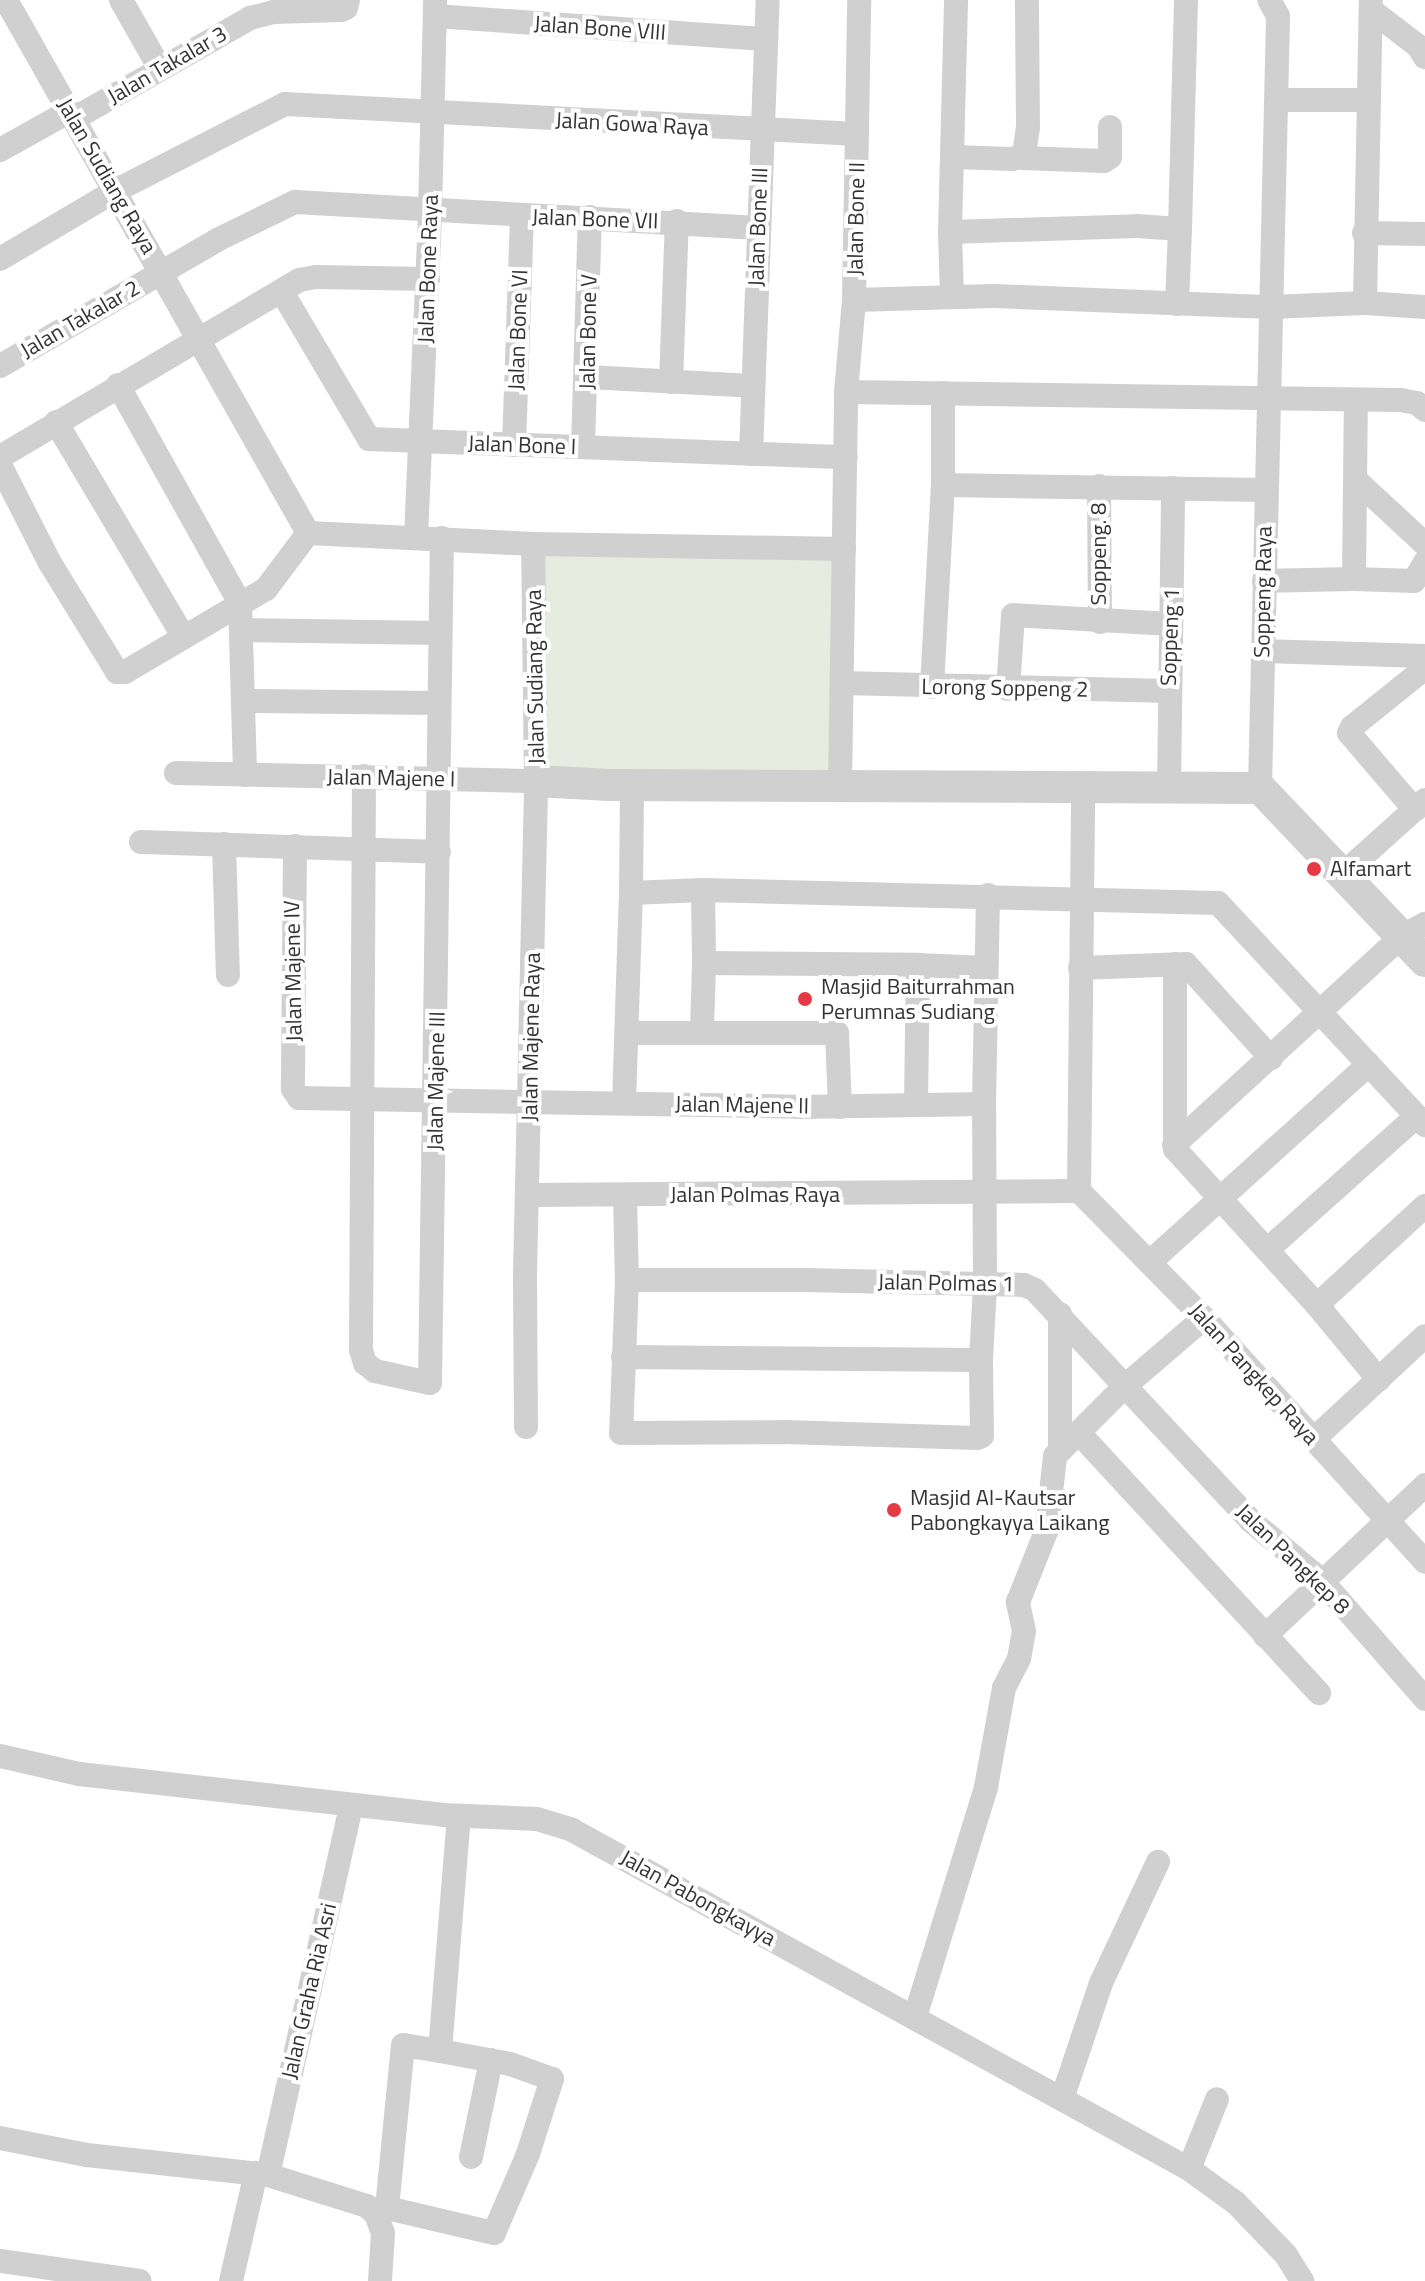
<!DOCTYPE html>
<style>
body{margin:0}
#map{position:relative;width:1425px;height:2281px;overflow:hidden;background:#fff;font-family:"Titillium Web",sans-serif}
div>[style]{position:absolute}
[style*='--x']{left:calc(var(--x)*1px);top:calc(var(--y)*1px);width:calc(var(--w)*1px);rotate:calc(var(--a)*1deg)}
.green>*{inset:0;background:#e6ecdf}
.minor>*{height:24px;margin:-12px;padding:0 12px;transform-origin:12px;border-radius:12px;background:#d0d0d0}
.tertiary>*{height:32px;margin:-16px;padding:0 16px;transform-origin:16px;border-radius:16px;background:#d0d0d0}
.dots>*{width:22px;height:22px;translate:-50% -50%;box-sizing:border-box;border:4px solid #fff;border-radius:50%}
span{translate:-50% -50%;white-space:nowrap;text-align:center;line-height:1.15;-webkit-text-stroke:8px #fff;paint-order:stroke}
.street-label{font-size:22px;color:#333}
.poi-label{font-size:22px;color:#333}
.left{translate:0 -50%;text-align:left}
</style>
<div id="map">
<div class="green">
<div style="clip-path:polygon(533px 544px,844px 549px,840px 786px,536px 781px)"></div>
</div>
<div class="minor">
<div style="--x:6;--y:0;--w:613;--a:60.46"></div>
<div style="--x:121;--y:0;--w:77;--a:60.4"></div>
<div style="--x:1371;--y:10;--w:59;--a:37.5"></div>
<div style="--x:1418;--y:46;--w:13;--a:58"></div>
<div style="--x:435;--y:16;--w:331;--a:4"></div>
<div style="--x:1277;--y:100;--w:92;--a:0"></div>
<div style="--x:75;--y:118;--w:202;--a:-29.7"></div>
<div style="--x:250;--y:18;--w:25;--a:-14"></div>
<div style="--x:274;--y:12;--w:67;--a:-1.7"></div>
<div style="--x:341;--y:10;--w:5;--a:-22"></div>
<div style="--x:346;--y:8;--w:8;--a:-76"></div>
<div style="--x:0;--y:150;--w:80;--a:-29.1"></div>
<div style="--x:954;--y:157;--w:58;--a:2"></div>
<div style="--x:1012;--y:159;--w:13;--a:-18"></div>
<div style="--x:1024;--y:155;--w:28;--a:-82"></div>
<div style="--x:1028;--y:127;--w:127;--a:-90.5"></div>
<div style="--x:1022;--y:158;--w:82;--a:2.1"></div>
<div style="--x:1104;--y:161;--w:7;--a:-34"></div>
<div style="--x:1110;--y:157;--w:30;--a:-90"></div>
<div style="--x:950;--y:232;--w:232;--a:-88.5"></div>
<div style="--x:1364;--y:233;--w:61;--a:0.9"></div>
<div style="--x:0;--y:259;--w:134;--a:-30.6"></div>
<div style="--x:115;--y:191;--w:191;--a:-27.1"></div>
<div style="--x:285;--y:104;--w:573;--a:3"></div>
<div style="--x:282;--y:292;--w:171;--a:59.4"></div>
<div style="--x:369;--y:439;--w:477;--a:2.2"></div>
<div style="--x:952;--y:296;--w:64;--a:-91.8"></div>
<div style="--x:950;--y:232;--w:187;--a:-1.8"></div>
<div style="--x:1137;--y:226;--w:43;--a:4"></div>
<div style="--x:1180;--y:229;--w:229;--a:-88.5"></div>
<div style="--x:854;--y:300;--w:140;--a:-1.6"></div>
<div style="--x:994;--y:296;--w:277;--a:2.3"></div>
<div style="--x:1271;--y:307;--w:94;--a:-2.4"></div>
<div style="--x:1365;--y:303;--w:60;--a:3.8"></div>
<div style="--x:1365;--y:303;--w:303;--a:-88.9"></div>
<div style="--x:1177;--y:304;--w:75;--a:-87.7"></div>
<div style="--x:0;--y:366;--w:251;--a:-30.1"></div>
<div style="--x:217;--y:240;--w:87;--a:-26"></div>
<div style="--x:295;--y:202;--w:465;--a:3.2"></div>
<div style="--x:588;--y:377;--w:164;--a:3.1"></div>
<div style="--x:671;--y:382;--w:161;--a:-87.9"></div>
<div style="--x:118;--y:385;--w:250;--a:60.8"></div>
<div style="--x:240;--y:603;--w:172;--a:88.3"></div>
<div style="--x:846;--y:392;--w:554;--a:0.83"></div>
<div style="--x:1400;--y:400;--w:17;--a:10"></div>
<div style="--x:1417;--y:403;--w:11;--a:41"></div>
<div style="--x:56;--y:422;--w:249;--a:59.3"></div>
<div style="--x:514;--y:445;--w:229;--a:-88"></div>
<div style="--x:583;--y:447;--w:230;--a:-88.3"></div>
<div style="--x:751;--y:454;--w:454;--a:-87.9"></div>
<div style="--x:0;--y:457;--w:347;--a:-30.6"></div>
<div style="--x:299;--y:280;--w:17;--a:-10"></div>
<div style="--x:316;--y:277;--w:112;--a:1"></div>
<div style="--x:0;--y:465;--w:110;--a:63"></div>
<div style="--x:50;--y:563;--w:128;--a:58.4"></div>
<div style="--x:117;--y:672;--w:8;--a:0"></div>
<div style="--x:125;--y:672;--w:164;--a:-30.5"></div>
<div style="--x:266;--y:589;--w:70;--a:-53.1"></div>
<div style="--x:1358;--y:482;--w:91;--a:42.8"></div>
<div style="--x:943;--y:485;--w:92;--a:-90"></div>
<div style="--x:1099;--y:486;--w:136;--a:89.6"></div>
<div style="--x:308;--y:533;--w:225;--a:2.8"></div>
<div style="--x:533;--y:544;--w:311;--a:0.9"></div>
<div style="--x:416;--y:537;--w:325;--a:-87.5"></div>
<div style="--x:430;--y:212;--w:212;--a:-88.6"></div>
<div style="--x:1354;--y:579;--w:60;--a:1.9"></div>
<div style="--x:1414;--y:581;--w:22;--a:-60"></div>
<div style="--x:1264;--y:581;--w:90;--a:-1.3"></div>
<div style="--x:1354;--y:579;--w:179;--a:-89.4"></div>
<div style="--x:241;--y:630;--w:198;--a:0.9"></div>
<div style="--x:1262;--y:651;--w:163;--a:1.8"></div>
<div style="--x:842;--y:683;--w:327;--a:1.4"></div>
<div style="--x:932;--y:687;--w:202;--a:-86.9"></div>
<div style="--x:943;--y:485;--w:322;--a:0.9"></div>
<div style="--x:1008;--y:689;--w:74;--a:-86.1"></div>
<div style="--x:1013;--y:615;--w:158;--a:3.3"></div>
<div style="--x:244;--y:701;--w:195;--a:0.6"></div>
<div style="--x:176;--y:773;--w:360;--a:1.3"></div>
<div style="--x:364;--y:776;--w:574;--a:90.3"></div>
<div style="--x:361;--y:1350;--w:14;--a:73"></div>
<div style="--x:365;--y:1363;--w:13;--a:39"></div>
<div style="--x:375;--y:1371;--w:56;--a:12.3"></div>
<div style="--x:430;--y:1383;--w:845;--a:-89.19"></div>
<div style="--x:632;--y:785;--w:108;--a:90.5"></div>
<div style="--x:631;--y:893;--w:72;--a:-2.4"></div>
<div style="--x:703;--y:890;--w:515;--a:1.45"></div>
<div style="--x:1218;--y:903;--w:304;--a:47"></div>
<div style="--x:840;--y:786;--w:394;--a:-89.1"></div>
<div style="--x:846;--y:392;--w:92;--a:-85"></div>
<div style="--x:854;--y:300;--w:300;--a:-89"></div>
<div style="--x:1169;--y:786;--w:298;--a:-89.2"></div>
<div style="--x:1260;--y:788;--w:772;--a:-88.66"></div>
<div style="--x:1278;--y:16;--w:18;--a:-119"></div>
<div style="--x:1415;--y:810;--w:101;--a:-130.6"></div>
<div style="--x:1349;--y:733;--w:7;--a:-63"></div>
<div style="--x:1352;--y:727;--w:94;--a:-38.9"></div>
<div style="--x:141;--y:842;--w:298;--a:1.9"></div>
<div style="--x:224;--y:844;--w:131;--a:88.3"></div>
<div style="--x:295;--y:846;--w:243;--a:90.5"></div>
<div style="--x:293;--y:1089;--w:11;--a:56"></div>
<div style="--x:299;--y:1098;--w:499;--a:1"></div>
<div style="--x:798;--y:1107;--w:186;--a:-0.9"></div>
<div style="--x:984;--y:1104;--w:209;--a:-88.9"></div>
<div style="--x:1344;--y:873;--w:109;--a:-42"></div>
<div style="--x:703;--y:890;--w:73;--a:89.2"></div>
<div style="--x:1175;--y:964;--w:185;--a:90"></div>
<div style="--x:1175;--y:1149;--w:211;--a:47.7"></div>
<div style="--x:1317;--y:1305;--w:97;--a:50.4"></div>
<div style="--x:1080;--y:968;--w:106;--a:-2.2"></div>
<div style="--x:1186;--y:964;--w:127;--a:47.9"></div>
<div style="--x:702;--y:1031;--w:68;--a:-88.3"></div>
<div style="--x:704;--y:963;--w:214;--a:0.5"></div>
<div style="--x:627;--y:1033;--w:210;--a:0"></div>
<div style="--x:837;--y:1033;--w:74;--a:87.7"></div>
<div style="--x:624;--y:1102;--w:209;--a:-88.1"></div>
<div style="--x:916;--y:1103;--w:138;--a:-89.2"></div>
<div style="--x:918;--y:965;--w:67;--a:2.6"></div>
<div style="--x:1174;--y:1145;--w:309;--a:-42.5"></div>
<div style="--x:1402;--y:936;--w:26;--a:-28"></div>
<div style="--x:1079;--y:1191;--w:178;--a:45.5"></div>
<div style="--x:1204;--y:1318;--w:329;--a:47.8"></div>
<div style="--x:1079;--y:1191;--w:403;--a:-89.4"></div>
<div style="--x:527;--y:1195;--w:552;--a:-0.42"></div>
<div style="--x:625;--y:1195;--w:85;--a:88.7"></div>
<div style="--x:627;--y:1280;--w:153;--a:92.2"></div>
<div style="--x:621;--y:1433;--w:164;--a:-0.3"></div>
<div style="--x:785;--y:1432;--w:192;--a:1.8"></div>
<div style="--x:977;--y:1438;--w:5;--a:-22"></div>
<div style="--x:982;--y:1436;--w:76;--a:-90.8"></div>
<div style="--x:1267;--y:1250;--w:201;--a:-41.8"></div>
<div style="--x:1150;--y:1262;--w:295;--a:-42.1"></div>
<div style="--x:627;--y:1280;--w:177;--a:0"></div>
<div style="--x:804;--y:1280;--w:220;--a:1.3"></div>
<div style="--x:1024;--y:1285;--w:12;--a:24"></div>
<div style="--x:1035;--y:1290;--w:315;--a:46.9"></div>
<div style="--x:1250;--y:1520;--w:93;--a:40.2"></div>
<div style="--x:1321;--y:1580;--w:158;--a:48.8"></div>
<div style="--x:1317;--y:1305;--w:147;--a:-42.5"></div>
<div style="--x:623;--y:1357;--w:358;--a:0.5"></div>
<div style="--x:981;--y:1360;--w:75;--a:-86.9"></div>
<div style="--x:985;--y:1285;--w:181;--a:-90.3"></div>
<div style="--x:526;--y:1427;--w:153;--a:-90.4"></div>
<div style="--x:525;--y:1274;--w:493;--a:-88.7"></div>
<div style="--x:536;--y:781;--w:237;--a:-90.7"></div>
<div style="--x:1079;--y:1433;--w:354;--a:47.3"></div>
<div style="--x:1314;--y:1439;--w:151;--a:-42.9"></div>
<div style="--x:1060;--y:1448;--w:134;--a:-90"></div>
<div style="--x:1265;--y:1636;--w:220;--a:-43.3"></div>
<div style="--x:0;--y:1756;--w:81;--a:12.8"></div>
<div style="--x:79;--y:1774;--w:365;--a:6.4"></div>
<div style="--x:442;--y:1815;--w:95;--a:2.4"></div>
<div style="--x:537;--y:1819;--w:37;--a:17"></div>
<div style="--x:572;--y:1830;--w:704;--a:28.79"></div>
<div style="--x:1189;--y:2169;--w:58;--a:35.9"></div>
<div style="--x:1236;--y:2203;--w:72;--a:46.1"></div>
<div style="--x:1286;--y:2255;--w:31;--a:58"></div>
<div style="--x:915;--y:2017;--w:241;--a:-72.8"></div>
<div style="--x:986;--y:1787;--w:101;--a:-79.7"></div>
<div style="--x:1004;--y:1688;--w:33;--a:-63"></div>
<div style="--x:1019;--y:1659;--w:28;--a:-80"></div>
<div style="--x:1024;--y:1631;--w:30;--a:-102"></div>
<div style="--x:1018;--y:1602;--w:79;--a:-68.3"></div>
<div style="--x:1047;--y:1529;--w:73;--a:-83.7"></div>
<div style="--x:1055;--y:1456;--w:99;--a:-45"></div>
<div style="--x:1125;--y:1386;--w:104;--a:-40.7"></div>
<div style="--x:440;--y:2051;--w:37;--a:-171"></div>
<div style="--x:403;--y:2045;--w:164;--a:95.6"></div>
<div style="--x:387;--y:2208;--w:110;--a:13.2"></div>
<div style="--x:494;--y:2233;--w:86;--a:-66.7"></div>
<div style="--x:528;--y:2154;--w:79;--a:-72.3"></div>
<div style="--x:552;--y:2079;--w:45;--a:-160.3"></div>
<div style="--x:510;--y:2064;--w:71;--a:-169.5"></div>
<div style="--x:440;--y:2051;--w:236;--a:-85.4"></div>
<div style="--x:1062;--y:2099;--w:122;--a:-71.4"></div>
<div style="--x:1101;--y:1983;--w:134;--a:-64.8"></div>
<div style="--x:0;--y:2138;--w:89;--a:11.1"></div>
<div style="--x:87;--y:2155;--w:182;--a:6.3"></div>
<div style="--x:268;--y:2175;--w:104;--a:17.4"></div>
<div style="--x:367;--y:2206;--w:12;--a:42"></div>
<div style="--x:376;--y:2214;--w:20;--a:70"></div>
<div style="--x:383;--y:2233;--w:48;--a:93.6"></div>
<div style="--x:471;--y:2157;--w:99;--a:-78.3"></div>
<div style="--x:1189;--y:2169;--w:75;--a:-68.2"></div>
<div style="--x:268;--y:2175;--w:377;--a:-77.3"></div>
<div style="--x:0;--y:2261;--w:141;--a:8.1"></div>
<div style="--x:231;--y:2281;--w:111;--a:-77"></div>
</div>
<div class="tertiary">
<div style="--x:536;--y:781;--w:73;--a:3.1"></div>
<div style="--x:609;--y:785;--w:651;--a:0.26"></div>
<div style="--x:1260;--y:788;--w:239;--a:46.4"></div>
</div>
<div class="dots">
<div style="left:1314px;top:869px;background:#e63946"></div>
<div style="left:805px;top:999px;background:#e63946"></div>
<div style="left:894px;top:1510px;background:#e63946"></div>
</div>
<div class="street-label">
<span style="left:600px;top:28px;rotate:4deg">Jalan Bone VIII</span>
<span style="left:167px;top:65px;rotate:-30deg">Jalan Takalar 3</span>
<span style="left:632px;top:124px;rotate:3deg">Jalan Gowa Raya</span>
<span style="left:107px;top:176px;rotate:60deg">Jalan Sudiang Raya</span>
<span style="left:595px;top:219px;rotate:2deg">Jalan Bone VII</span>
<span style="left:856px;top:219px;rotate:-89deg">Jalan Bone II</span>
<span style="left:758px;top:227px;rotate:-88deg">Jalan Bone III</span>
<span style="left:428px;top:269px;rotate:-88deg">Jalan Bone Raya</span>
<span style="left:80px;top:319px;rotate:-30deg">Jalan Takalar 2</span>
<span style="left:518px;top:330px;rotate:-88deg">Jalan Bone VI</span>
<span style="left:588px;top:332px;rotate:-89deg">Jalan Bone V</span>
<span style="left:522px;top:445px;rotate:2deg">Jalan Bone I</span>
<span style="left:1099px;top:554px;rotate:-90deg">Soppeng. 8</span>
<span style="left:1263px;top:592px;rotate:-89deg">Soppeng Raya</span>
<span style="left:1170px;top:637px;rotate:-88deg">Soppeng 1</span>
<span style="left:535px;top:677px;rotate:-91deg">Jalan Sudiang Raya</span>
<span style="left:1005px;top:688px;rotate:1deg">Lorong Soppeng 2</span>
<span style="left:391px;top:778px;rotate:1deg">Jalan Majene I</span>
<span style="left:293px;top:971px;rotate:-91deg">Jalan Majene IV</span>
<span style="left:531px;top:1037px;rotate:-89deg">Jalan Majene Raya</span>
<span style="left:436px;top:1081px;rotate:-89deg">Jalan Majene III</span>
<span style="left:742px;top:1105px;rotate:1deg">Jalan Majene II</span>
<span style="left:755px;top:1195px">Jalan Polmas Raya</span>
<span style="left:946px;top:1283px;rotate:1deg">Jalan Polmas 1</span>
<span style="left:1254px;top:1374px;rotate:48deg">Jalan Pangkep Raya</span>
<span style="left:1293px;top:1559px;rotate:44deg">Jalan Pangkep 8</span>
<span style="left:698px;top:1898px;rotate:29deg">Jalan Pabongkayya</span>
<span style="left:309px;top:1991px;rotate:-77deg">Jalan Graha Ria Asri</span>
</div>
<div class="poi-label">
<span class="left" style="left:1330px;top:869px">Alfamart</span>
<span class="left" style="left:821px;top:999px">Masjid Baiturrahman<br>Perumnas Sudiang</span>
<span class="left" style="left:910px;top:1510px">Masjid Al-Kautsar<br>Pabongkayya Laikang</span>
</div>
</div>
